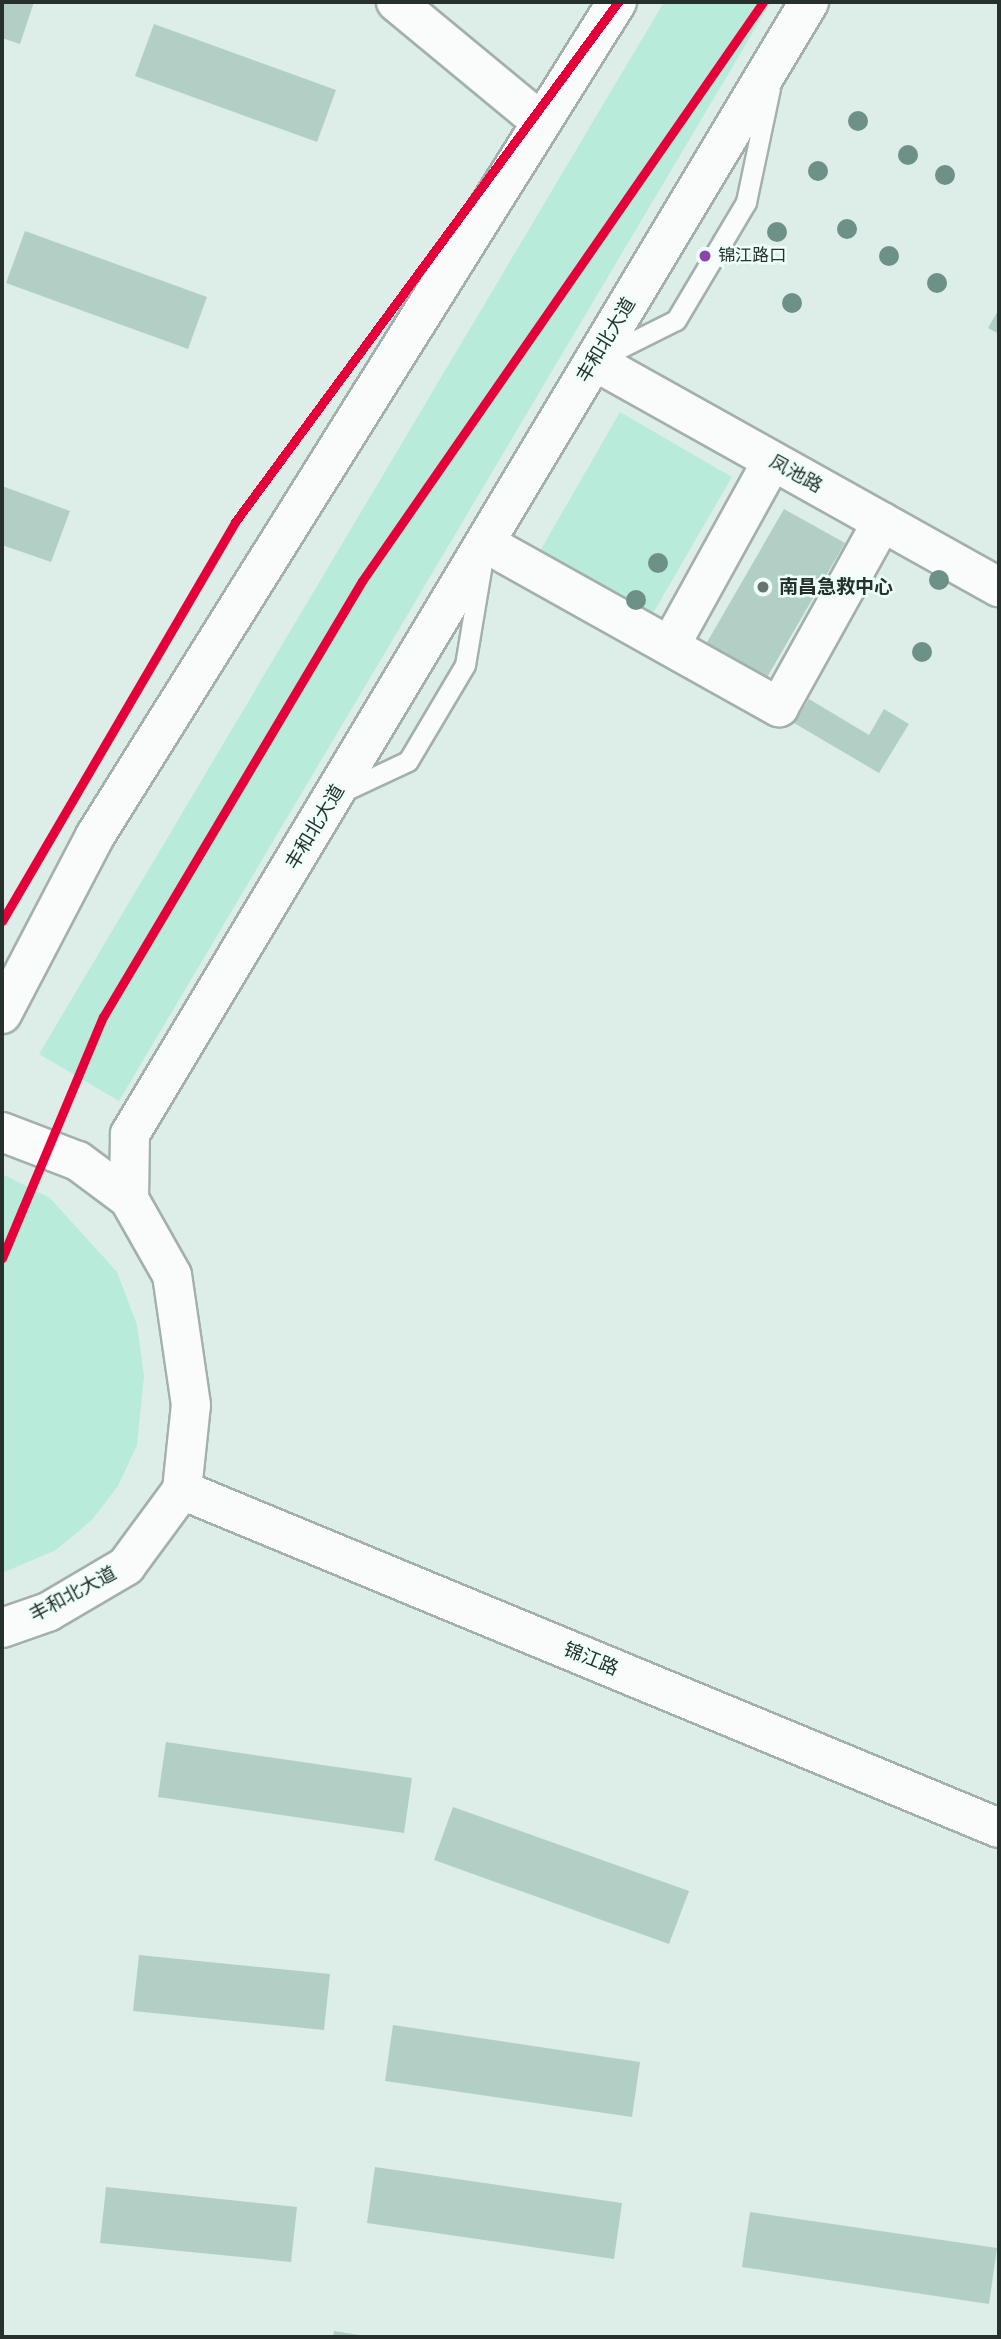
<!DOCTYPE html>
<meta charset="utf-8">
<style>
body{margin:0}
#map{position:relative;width:1001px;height:2339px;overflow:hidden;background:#ddeee8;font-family:Helvetica,"Noto Sans SC",sans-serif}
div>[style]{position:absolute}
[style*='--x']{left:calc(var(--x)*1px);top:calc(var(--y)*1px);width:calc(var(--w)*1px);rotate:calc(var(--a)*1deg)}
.green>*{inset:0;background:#b9ebda}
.building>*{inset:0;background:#b2cfc6}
.roads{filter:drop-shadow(2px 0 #a3b0ab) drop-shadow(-2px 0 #a3b0ab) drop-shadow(0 2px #a3b0ab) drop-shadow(0 -2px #a3b0ab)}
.lane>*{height:19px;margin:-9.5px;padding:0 9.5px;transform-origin:9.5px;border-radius:9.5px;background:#fafcfc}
.street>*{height:38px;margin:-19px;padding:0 19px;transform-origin:19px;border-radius:19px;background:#fafcfc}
.secondary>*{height:38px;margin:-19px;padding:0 19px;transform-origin:19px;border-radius:19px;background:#fafcfc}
.highway>*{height:38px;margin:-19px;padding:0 19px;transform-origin:19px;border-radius:19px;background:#fafcfc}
.metro-1>*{height:9px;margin:-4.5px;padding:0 4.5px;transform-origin:4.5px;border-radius:4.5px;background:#e60039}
.trees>*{width:20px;height:20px;margin:-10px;border-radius:50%;background:#6e9187}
.dots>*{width:19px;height:19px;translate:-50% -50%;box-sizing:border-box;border:4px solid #edfff8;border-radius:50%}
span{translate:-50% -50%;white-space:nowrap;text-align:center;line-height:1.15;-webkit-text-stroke:5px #edfff8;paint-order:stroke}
.bus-label{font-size:17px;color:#26312d}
.left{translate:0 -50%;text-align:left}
.street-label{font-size:19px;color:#26312d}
.poi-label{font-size:19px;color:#26312d;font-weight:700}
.frame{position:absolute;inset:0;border:4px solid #26312d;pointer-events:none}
</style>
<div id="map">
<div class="green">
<div style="clip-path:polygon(664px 2px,771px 2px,119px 1101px,39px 1054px)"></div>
<div style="clip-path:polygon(620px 412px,732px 477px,652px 615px,540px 551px)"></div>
<div style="clip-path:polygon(2px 1174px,50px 1198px,117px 1272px,137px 1325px,144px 1376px,137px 1445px,118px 1486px,92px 1520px,56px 1550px,2px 1573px)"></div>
</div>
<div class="building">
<div style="clip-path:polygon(2px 2px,34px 2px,20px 44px,2px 38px)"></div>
<div style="clip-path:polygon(154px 24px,336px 90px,317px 142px,135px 76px)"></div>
<div style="clip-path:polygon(25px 231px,207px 297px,188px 349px,6px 283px)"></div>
<div style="clip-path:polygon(999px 309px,999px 334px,988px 328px)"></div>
<div style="clip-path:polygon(2px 486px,70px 511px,51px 562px,2px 545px)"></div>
<div style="clip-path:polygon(784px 509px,845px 543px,762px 686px,702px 651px)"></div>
<div style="clip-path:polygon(809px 699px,869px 735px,884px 709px,909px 724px,879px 773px,794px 723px)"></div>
<div style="clip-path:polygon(166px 1742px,412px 1778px,404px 1833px,158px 1797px)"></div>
<div style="clip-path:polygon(453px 1807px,689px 1891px,669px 1944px,434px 1860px)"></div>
<div style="clip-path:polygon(139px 1955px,330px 1974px,324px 2030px,133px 2011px)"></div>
<div style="clip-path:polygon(393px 2025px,640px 2062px,632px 2117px,385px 2081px)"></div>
<div style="clip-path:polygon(375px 2167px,622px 2203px,614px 2259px,367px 2223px)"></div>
<div style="clip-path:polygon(106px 2187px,297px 2207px,291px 2262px,100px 2243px)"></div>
<div style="clip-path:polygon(750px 2212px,997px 2248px,989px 2304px,742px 2267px)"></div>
<div style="clip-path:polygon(334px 2331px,366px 2336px,366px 2337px,333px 2337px)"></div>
</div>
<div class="roads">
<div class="lane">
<div style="--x:604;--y:356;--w:80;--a:-26.6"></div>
<div style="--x:676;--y:320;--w:137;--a:-59.3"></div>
<div style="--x:746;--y:202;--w:116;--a:-78.1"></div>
<div style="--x:340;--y:793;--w:75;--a:-25.2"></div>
<div style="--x:408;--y:761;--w:112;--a:-59.3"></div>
<div style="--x:465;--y:665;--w:97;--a:-80.5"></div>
</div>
<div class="street">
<div style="--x:396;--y:2;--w:188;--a:39.6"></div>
<div style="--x:594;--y:361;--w:464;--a:29.2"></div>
<div style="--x:485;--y:543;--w:337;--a:29.2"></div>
<div style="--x:779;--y:707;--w:212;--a:-60.9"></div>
<div style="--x:670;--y:646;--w:211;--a:-61.1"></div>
</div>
<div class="secondary">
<div style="--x:182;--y:1490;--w:884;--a:22.48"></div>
</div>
<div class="highway">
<div style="--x:2;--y:1014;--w:201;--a:-62.4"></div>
<div style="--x:95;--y:836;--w:984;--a:-57.96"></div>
<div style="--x:2;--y:1132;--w:81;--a:20.9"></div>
<div style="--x:78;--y:1161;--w:64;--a:36.7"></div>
<div style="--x:2;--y:1628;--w:49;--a:-19.2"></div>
<div style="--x:48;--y:1612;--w:91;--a:-30.5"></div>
<div style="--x:126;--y:1566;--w:94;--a:-53.6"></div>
<div style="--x:182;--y:1490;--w:85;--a:-84"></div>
<div style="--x:191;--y:1405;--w:131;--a:-98.3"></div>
<div style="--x:172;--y:1275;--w:87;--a:-119.5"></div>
<div style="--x:129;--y:1199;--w:65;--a:-89.1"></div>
<div style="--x:130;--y:1134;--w:1320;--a:-59.04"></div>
</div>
</div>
<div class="metro-1">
<div style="--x:2;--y:921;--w:462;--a:-59.7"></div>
<div style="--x:235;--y:522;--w:646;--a:-53.63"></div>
<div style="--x:2;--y:1258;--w:261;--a:-67.3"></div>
<div style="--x:103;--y:1017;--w:507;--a:-59.29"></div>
<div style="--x:362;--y:581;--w:704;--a:-55.29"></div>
</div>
<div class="trees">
<div style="left:858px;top:121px"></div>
<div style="left:908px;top:155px"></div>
<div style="left:818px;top:171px"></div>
<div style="left:945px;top:175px"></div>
<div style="left:847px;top:229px"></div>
<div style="left:777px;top:232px"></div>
<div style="left:889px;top:256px"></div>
<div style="left:937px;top:283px"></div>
<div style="left:792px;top:303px"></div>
<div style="left:658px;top:563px"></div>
<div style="left:939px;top:580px"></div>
<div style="left:636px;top:600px"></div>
<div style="left:922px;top:652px"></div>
</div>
<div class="dots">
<div style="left:705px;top:256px;background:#8e44ad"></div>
<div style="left:763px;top:587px;background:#66736e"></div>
</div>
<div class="bus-label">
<span class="left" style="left:718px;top:256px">锦江路口</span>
</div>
<div class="street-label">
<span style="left:606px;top:340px;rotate:-59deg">丰和北大道</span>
<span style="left:796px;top:474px;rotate:29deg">凤池路</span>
<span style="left:315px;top:827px;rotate:-59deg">丰和北大道</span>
<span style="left:73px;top:1594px;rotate:-28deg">丰和北大道</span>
<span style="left:591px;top:1659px;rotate:22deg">锦江路</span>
</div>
<div class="poi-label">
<span class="left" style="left:779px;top:587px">南昌急救中心</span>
</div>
<div class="frame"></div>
</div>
